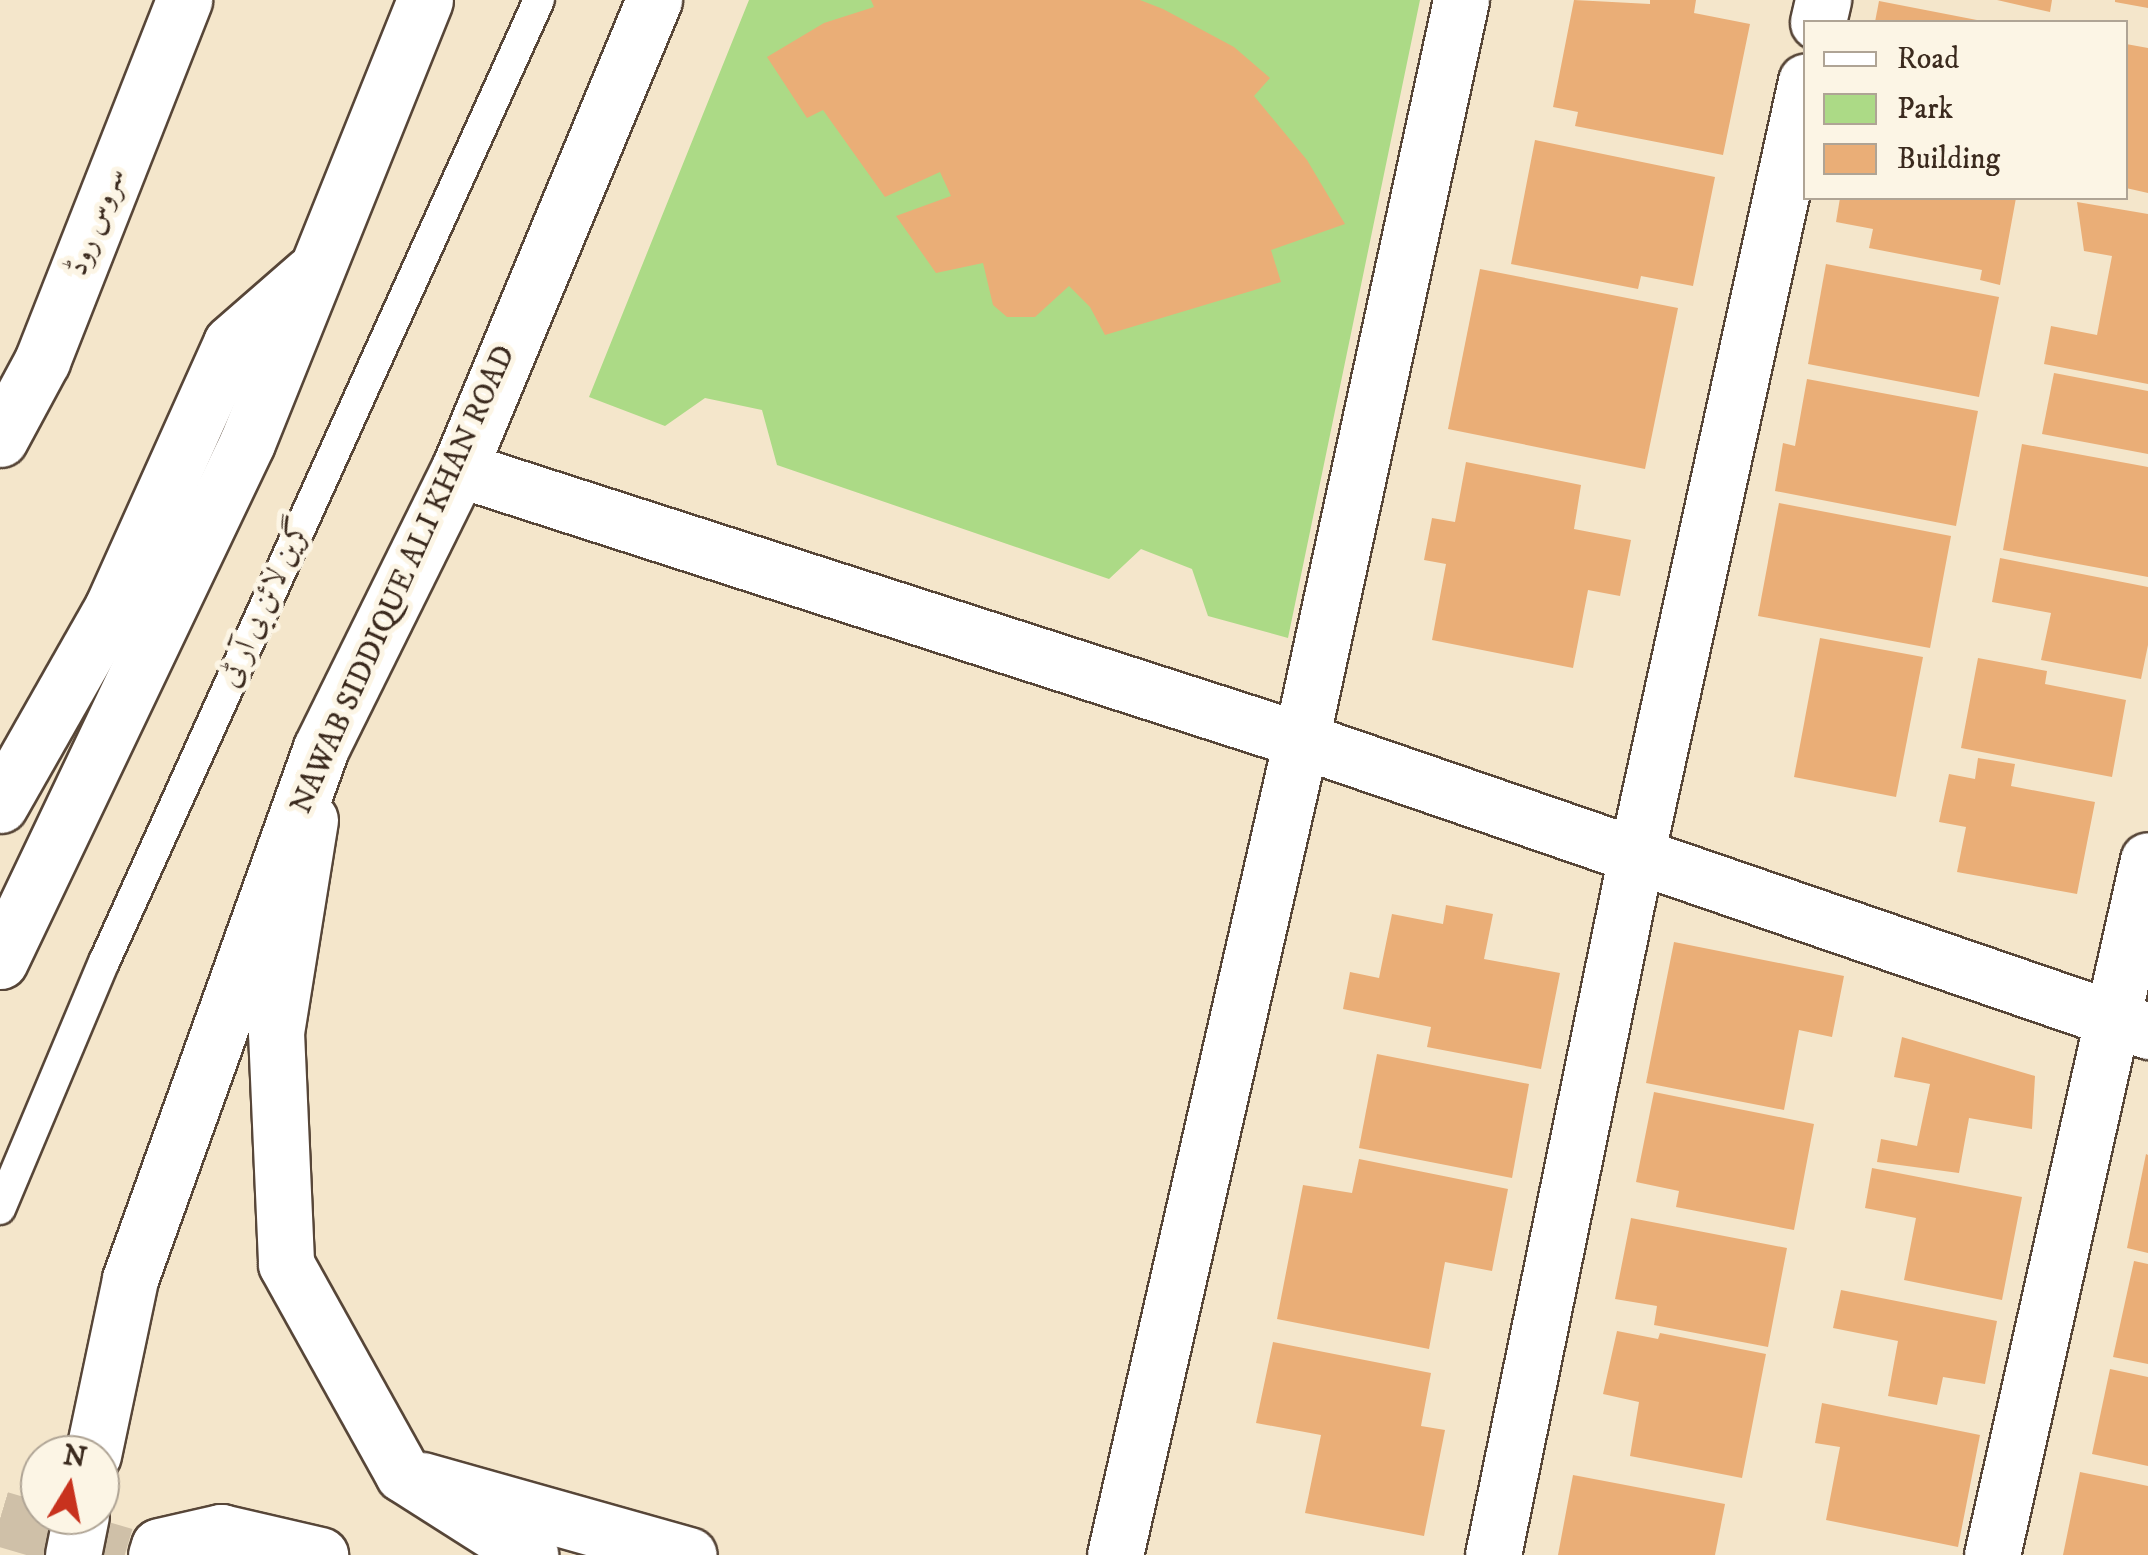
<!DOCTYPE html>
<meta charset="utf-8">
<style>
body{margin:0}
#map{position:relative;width:2148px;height:1555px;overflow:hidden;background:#f4e6cb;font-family:"IM FELL DW Pica",Amiri,serif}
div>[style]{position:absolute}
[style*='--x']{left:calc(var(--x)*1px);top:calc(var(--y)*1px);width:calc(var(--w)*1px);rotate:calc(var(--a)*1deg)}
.green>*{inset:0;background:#acda86}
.building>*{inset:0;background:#eaae77}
.secondary-tunnel>*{height:55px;margin-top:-27.5px;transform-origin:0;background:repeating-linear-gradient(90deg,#cfc0a8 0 55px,transparent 0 83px)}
.roads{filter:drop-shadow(2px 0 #574638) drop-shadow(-2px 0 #574638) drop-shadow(0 2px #574638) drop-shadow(0 -2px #574638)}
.lane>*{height:30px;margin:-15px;padding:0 15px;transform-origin:15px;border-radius:15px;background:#fff}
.street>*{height:55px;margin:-27.5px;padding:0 27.5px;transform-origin:27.5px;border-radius:27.5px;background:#fff}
.secondary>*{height:55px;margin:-27.5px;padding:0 27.5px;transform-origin:27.5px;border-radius:27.5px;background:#fff}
.primary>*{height:55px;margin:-27.5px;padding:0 27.5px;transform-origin:27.5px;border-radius:27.5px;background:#fff}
span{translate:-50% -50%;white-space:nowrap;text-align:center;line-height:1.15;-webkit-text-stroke:10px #fcf5e5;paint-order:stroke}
.street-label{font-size:30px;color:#3b2a1e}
.legend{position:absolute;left:1803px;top:20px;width:325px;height:180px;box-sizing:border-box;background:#fcf5e5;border:2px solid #afa495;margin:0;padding:12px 18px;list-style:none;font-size:30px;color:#3b2a1e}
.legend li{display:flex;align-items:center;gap:20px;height:50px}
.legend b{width:50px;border:2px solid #afa495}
.north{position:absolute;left:20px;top:1435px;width:100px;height:100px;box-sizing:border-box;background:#fcf5e5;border:2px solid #afa495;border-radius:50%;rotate:10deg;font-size:28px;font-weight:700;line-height:40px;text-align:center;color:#3b2a1e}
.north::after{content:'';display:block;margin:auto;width:35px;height:45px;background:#c8321e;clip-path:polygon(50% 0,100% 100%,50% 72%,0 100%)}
</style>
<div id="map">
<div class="green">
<div style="clip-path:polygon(749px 0,1420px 0,1288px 638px,1208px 616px,1192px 569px,1141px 549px,1109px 579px,777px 465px,762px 410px,705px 398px,665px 426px,589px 397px)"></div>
</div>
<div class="building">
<div style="clip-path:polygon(871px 0,1140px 0,1163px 9px,1234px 47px,1270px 78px,1254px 96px,1307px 160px,1345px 224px,1271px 250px,1281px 282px,1105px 335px,1090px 307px,1069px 286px,1035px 317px,1007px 317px,993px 305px,983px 263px,936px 273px,896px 216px,951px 196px,940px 172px,885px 197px,823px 110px,807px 118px,767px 57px,824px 23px,874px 7px)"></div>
<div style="clip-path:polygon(1574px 0,1650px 4px,1650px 0,1696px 0,1694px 13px,1750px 24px,1723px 155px,1575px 126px,1578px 112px,1553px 107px)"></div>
<div style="clip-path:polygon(1997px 0,2052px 0,2050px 12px)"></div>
<div style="clip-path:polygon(2115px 0,2148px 0,2148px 8px,2115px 2px)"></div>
<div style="clip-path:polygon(1879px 1px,1982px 21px,1982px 22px,1875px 22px)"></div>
<div style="clip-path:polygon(2126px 44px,2148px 48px,2148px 193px,2126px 188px)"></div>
<div style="clip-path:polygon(1535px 140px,1715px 177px,1693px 286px,1641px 276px,1638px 289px,1511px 264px)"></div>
<div style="clip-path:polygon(1840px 198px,2016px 198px,2000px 285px,1980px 280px,1982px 270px,1869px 248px,1873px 229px,1836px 222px)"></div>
<div style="clip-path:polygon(2077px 202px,2148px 214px,2148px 384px,2044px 364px,2051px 326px,2097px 335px,2112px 256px,2084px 251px)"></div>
<div style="clip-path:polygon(1826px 264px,1999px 297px,1979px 397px,1808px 364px)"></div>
<div style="clip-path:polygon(1480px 269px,1678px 308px,1645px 469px,1448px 429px)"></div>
<div style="clip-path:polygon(2054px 373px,2148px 391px,2148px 454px,2042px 434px)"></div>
<div style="clip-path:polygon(1807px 379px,1978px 411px,1956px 526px,1775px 491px,1783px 443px,1795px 446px)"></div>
<div style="clip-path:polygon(2022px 444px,2148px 467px,2148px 577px,2003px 550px)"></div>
<div style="clip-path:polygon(1466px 462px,1581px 485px,1574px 529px,1631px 540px,1620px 596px,1588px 590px,1573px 668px,1432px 640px,1446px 564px,1424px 560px,1432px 518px,1455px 522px)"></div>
<div style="clip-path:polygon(1779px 503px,1951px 536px,1930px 648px,1758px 616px)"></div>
<div style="clip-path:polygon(2000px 558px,2148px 587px,2148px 645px,2141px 679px,2041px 660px,2051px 613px,1992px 602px)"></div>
<div style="clip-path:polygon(1820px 638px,1923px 657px,1896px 797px,1794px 777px)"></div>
<div style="clip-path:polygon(1978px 658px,2047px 671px,2045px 684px,2126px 700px,2112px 777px,1961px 748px)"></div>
<div style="clip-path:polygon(1978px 758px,2015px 764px,2011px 786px,2095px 802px,2077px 894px,1957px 872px,1966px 827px,1939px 822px,1949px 774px,1975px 779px)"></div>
<div style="clip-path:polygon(1446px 905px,1493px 914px,1484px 959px,1560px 973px,1541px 1069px,1427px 1047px,1431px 1027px,1343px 1009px,1350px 972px,1379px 978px,1392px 914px,1443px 924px)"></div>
<div style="clip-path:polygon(1674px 942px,1844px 976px,1832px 1037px,1799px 1030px,1784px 1110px,1646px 1083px)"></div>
<div style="clip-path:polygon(1902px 1037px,2035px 1076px,2032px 1129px,1969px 1118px,1959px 1173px,1877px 1162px,1881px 1139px,1917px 1146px,1930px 1084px,1894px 1077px)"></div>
<div style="clip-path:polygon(1377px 1054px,1529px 1084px,1512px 1178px,1359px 1148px)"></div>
<div style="clip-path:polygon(1654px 1092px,1814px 1124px,1794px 1230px,1676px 1207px,1679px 1191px,1636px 1182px)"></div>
<div style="clip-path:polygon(2146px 1154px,2148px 1155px,2148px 1253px,2127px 1248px)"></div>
<div style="clip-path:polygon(1359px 1159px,1508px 1189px,1492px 1271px,1445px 1262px,1429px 1349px,1277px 1319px,1303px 1185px,1352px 1193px)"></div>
<div style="clip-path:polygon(1872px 1168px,2022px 1197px,2002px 1300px,1904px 1280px,1916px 1218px,1865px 1208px)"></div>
<div style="clip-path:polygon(1631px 1218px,1787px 1248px,1768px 1347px,1654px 1325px,1657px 1306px,1615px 1299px)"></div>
<div style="clip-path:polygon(2134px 1261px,2148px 1264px,2148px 1364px,2113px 1357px)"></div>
<div style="clip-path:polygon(1841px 1290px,1997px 1321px,1985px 1384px,1943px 1377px,1937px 1405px,1888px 1396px,1898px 1341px,1833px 1328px)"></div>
<div style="clip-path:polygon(1617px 1331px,1658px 1339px,1660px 1333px,1766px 1354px,1742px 1478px,1630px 1456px,1639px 1402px,1603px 1394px)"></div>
<div style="clip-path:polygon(1273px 1342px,1431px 1373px,1421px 1426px,1445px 1430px,1424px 1536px,1305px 1513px,1321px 1435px,1256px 1423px)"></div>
<div style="clip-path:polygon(2110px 1369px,2148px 1377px,2148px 1466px,2092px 1454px)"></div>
<div style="clip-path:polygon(1822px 1403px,1980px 1435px,1958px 1547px,1826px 1520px,1840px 1447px,1815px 1443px)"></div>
<div style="clip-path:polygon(2080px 1472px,2148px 1486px,2148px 1555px,2063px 1555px)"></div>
<div style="clip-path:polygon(1573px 1475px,1725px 1504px,1715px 1555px,1558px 1555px)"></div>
</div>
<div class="secondary-tunnel">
<div style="--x:0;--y:1518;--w:130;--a:16.5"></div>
</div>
<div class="roads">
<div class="lane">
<div style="--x:0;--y:1209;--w:268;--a:-67.2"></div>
<div style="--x:104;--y:962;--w:1056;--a:-65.67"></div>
</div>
<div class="street">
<div style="--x:1818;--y:22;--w:23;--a:-77"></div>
<div style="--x:0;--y:439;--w:89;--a:-61.7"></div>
<div style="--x:42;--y:361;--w:388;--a:-68.5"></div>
<div style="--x:459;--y:469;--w:885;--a:17.84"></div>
<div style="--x:1301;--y:740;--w:896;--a:18.96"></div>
<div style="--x:422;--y:1480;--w:277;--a:15.7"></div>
<div style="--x:1115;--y:1555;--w:836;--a:-77.14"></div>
<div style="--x:1301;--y:740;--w:757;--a:-77.8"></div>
<div style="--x:1493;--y:1555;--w:713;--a:-78.44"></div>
<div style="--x:1636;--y:856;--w:793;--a:-77.63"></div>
<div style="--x:1992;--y:1555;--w:712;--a:-77.35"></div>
</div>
<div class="secondary">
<div style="--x:310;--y:820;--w:215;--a:99.1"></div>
<div style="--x:276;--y:1032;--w:232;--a:87.5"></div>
<div style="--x:286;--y:1264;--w:240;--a:60.9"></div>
<div style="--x:403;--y:1474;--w:151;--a:32.5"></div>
<div style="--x:156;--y:1555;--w:9;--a:-72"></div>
<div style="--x:159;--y:1546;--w:64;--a:-12.7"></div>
<div style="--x:221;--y:1532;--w:102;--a:13.1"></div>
</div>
<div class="primary">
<div style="--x:0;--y:805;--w:227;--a:-60.4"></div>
<div style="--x:112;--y:608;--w:290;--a:-65.8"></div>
<div style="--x:231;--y:343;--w:105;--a:-41.1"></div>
<div style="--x:0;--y:961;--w:574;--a:-64.51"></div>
<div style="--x:247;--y:443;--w:477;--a:-68.1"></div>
<div style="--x:93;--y:1455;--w:180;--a:-78.1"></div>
<div style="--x:130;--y:1279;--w:564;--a:-70.22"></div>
<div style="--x:321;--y:748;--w:311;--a:-63.7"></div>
<div style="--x:459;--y:469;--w:508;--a:-67.42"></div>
<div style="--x:73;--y:1555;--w:41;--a:-78.7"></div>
</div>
</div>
<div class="street-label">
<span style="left:97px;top:222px;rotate:-69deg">سروس روڈ</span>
<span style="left:404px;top:580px;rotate:-66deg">NAWAB SIDDIQUE ALI KHAN ROAD</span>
<span style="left:266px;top:603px;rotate:-66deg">گرین لائن بی آر ٹی</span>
</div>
<ul class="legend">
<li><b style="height:12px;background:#fff"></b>Road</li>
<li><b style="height:28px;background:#acda86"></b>Park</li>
<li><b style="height:28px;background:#eaae77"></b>Building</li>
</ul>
<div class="north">N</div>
</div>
